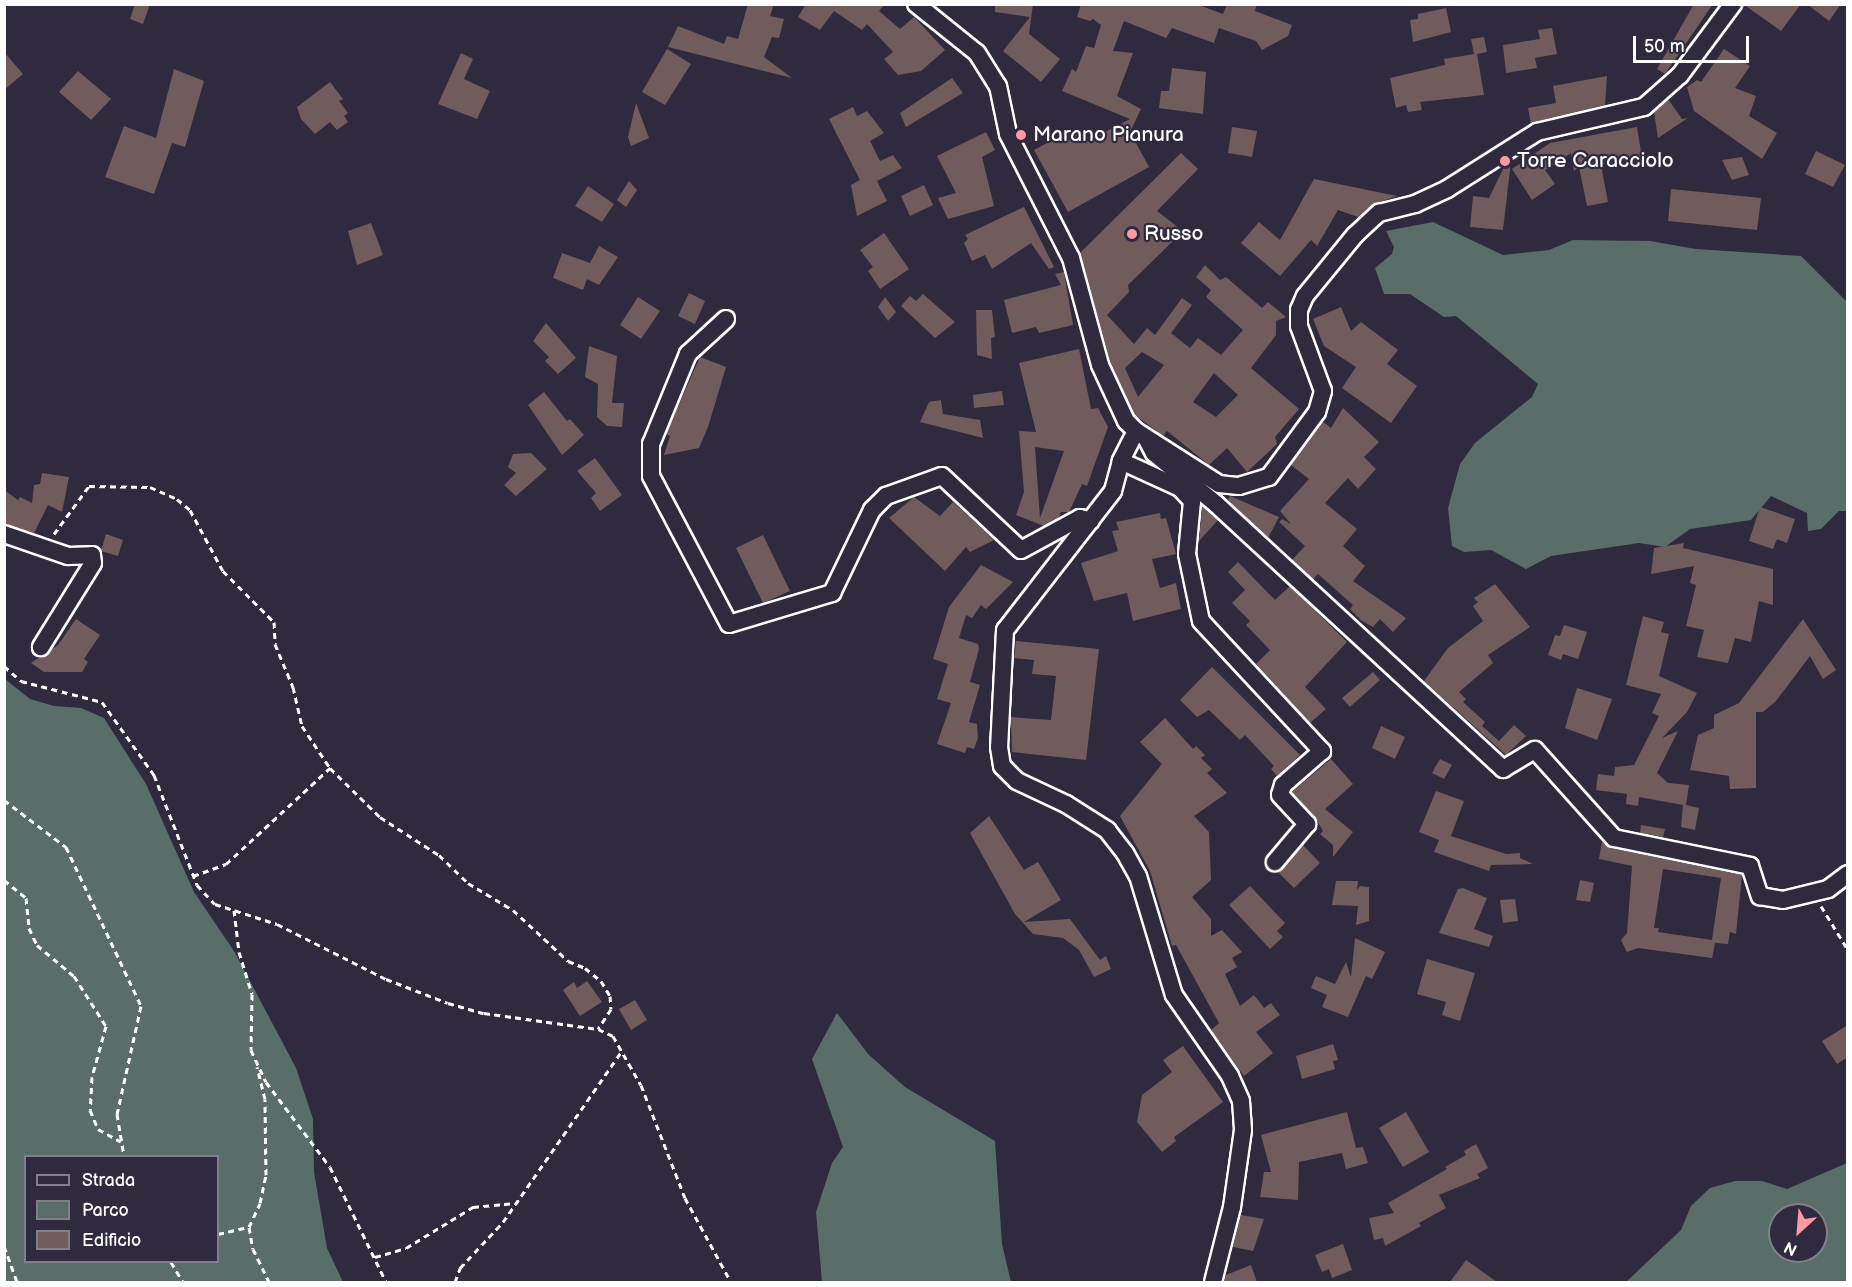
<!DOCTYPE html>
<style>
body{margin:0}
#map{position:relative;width:1852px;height:1287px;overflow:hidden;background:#2f2a3d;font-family:"Balsamiq Sans",sans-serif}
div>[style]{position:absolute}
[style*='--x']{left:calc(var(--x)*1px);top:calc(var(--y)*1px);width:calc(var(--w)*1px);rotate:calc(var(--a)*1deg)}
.green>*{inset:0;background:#596e68}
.building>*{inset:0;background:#705c5d}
.path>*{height:3px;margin-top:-1.5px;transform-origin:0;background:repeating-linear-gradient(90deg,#fff 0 6px,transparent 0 10.5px)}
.roads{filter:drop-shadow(2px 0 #fff) drop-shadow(-2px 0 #fff) drop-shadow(0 2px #fff) drop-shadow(0 -2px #fff)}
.minor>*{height:16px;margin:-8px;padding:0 8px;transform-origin:8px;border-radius:8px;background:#2f2a3d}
.dots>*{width:16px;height:16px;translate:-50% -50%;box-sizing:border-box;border:3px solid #2f2a3d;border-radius:50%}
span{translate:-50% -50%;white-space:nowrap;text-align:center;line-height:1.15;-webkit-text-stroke:4.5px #2f2a3d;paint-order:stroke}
.poi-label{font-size:21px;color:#fff}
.left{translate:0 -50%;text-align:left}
.frame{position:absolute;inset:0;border:6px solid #fff;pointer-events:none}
.legend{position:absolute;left:24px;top:1155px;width:195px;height:108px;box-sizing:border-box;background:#2f2a3d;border:2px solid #827f8b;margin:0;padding:8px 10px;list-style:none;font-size:18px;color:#fff}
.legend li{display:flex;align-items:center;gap:12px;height:30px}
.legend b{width:30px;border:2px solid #827f8b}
.north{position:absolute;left:1768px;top:1203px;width:60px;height:60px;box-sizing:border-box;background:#2f2a3d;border:2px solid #827f8b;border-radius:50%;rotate:206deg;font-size:16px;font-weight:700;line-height:24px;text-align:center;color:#fff}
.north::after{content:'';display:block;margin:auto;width:21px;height:27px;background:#ff9aa2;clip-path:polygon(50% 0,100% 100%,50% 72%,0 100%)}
.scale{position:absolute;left:1633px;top:36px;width:116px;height:27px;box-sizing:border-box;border:3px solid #fff;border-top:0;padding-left:8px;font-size:18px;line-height:21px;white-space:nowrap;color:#fff;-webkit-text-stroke:4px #2f2a3d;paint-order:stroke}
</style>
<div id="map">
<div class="green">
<div style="clip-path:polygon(1433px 222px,1503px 255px,1549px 250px,1573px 240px,1650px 241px,1696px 249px,1801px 256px,1847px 302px,1847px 511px,1839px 511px,1821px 529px,1808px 531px,1807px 513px,1771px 496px,1751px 520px,1690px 529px,1665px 547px,1639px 543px,1551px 556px,1526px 569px,1491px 550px,1464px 552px,1452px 546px,1448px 508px,1460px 464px,1475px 443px,1532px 397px,1538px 384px,1456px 316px,1444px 317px,1410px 294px,1384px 294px,1375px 268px,1392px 254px,1394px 247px,1386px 231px)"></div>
<div style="clip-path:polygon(evenodd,5px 679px,30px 699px,54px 706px,81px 708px,104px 718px,146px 784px,194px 892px,234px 951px,296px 1068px,313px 1119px,314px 1172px,327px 1248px,343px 1282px,5px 1282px,5px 679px,26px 1156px,218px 1156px,218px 1262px,26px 1262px,26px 1156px)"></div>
<div style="clip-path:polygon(837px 1013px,868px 1054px,905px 1087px,995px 1141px,1002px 1244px,1011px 1282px,822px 1282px,816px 1212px,832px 1163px,843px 1147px,812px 1059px)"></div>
<div style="clip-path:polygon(evenodd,1847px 1163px,1847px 1282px,1626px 1282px,1681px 1230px,1691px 1206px,1710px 1188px,1735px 1181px,1762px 1181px,1787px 1189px,1847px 1163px,1780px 1215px,1816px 1215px,1816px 1251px,1780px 1251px,1780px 1215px)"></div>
</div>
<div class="building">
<div style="clip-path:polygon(135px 4px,150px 4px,143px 24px,130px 19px)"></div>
<div style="clip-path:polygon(748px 4px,774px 4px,770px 16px,784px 19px,779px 38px,772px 37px,764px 57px,792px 78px,668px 47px,678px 26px,724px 44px,727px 36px,738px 39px)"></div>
<div style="clip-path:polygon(806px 4px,885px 4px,879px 11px,900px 29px,914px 17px,945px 50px,921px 71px,898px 75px,884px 59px,893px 52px,867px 24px,862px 30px,834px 11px,820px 30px,798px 17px)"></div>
<div style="clip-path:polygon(995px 4px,1033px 4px,1029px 34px,1060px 59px,1041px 82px,1003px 51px,1030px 17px,995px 12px)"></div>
<div style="clip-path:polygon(1081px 4px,1196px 4px,1223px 14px,1227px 4px,1257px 4px,1255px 11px,1292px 25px,1288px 36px,1262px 50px,1256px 41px,1219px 28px,1214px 43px,1172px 28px,1166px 38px,1124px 21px,1113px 51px,1133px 53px,1117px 96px,1141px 109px,1130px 132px,1149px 167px,1068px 212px,1034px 150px,1076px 128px,1084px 143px,1130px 119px,1062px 91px,1072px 69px,1076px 72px,1086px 46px,1094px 48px,1101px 25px,1093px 19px,1090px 21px,1077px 17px)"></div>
<div style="clip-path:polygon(1694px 4px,1713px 4px,1665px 74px,1657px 69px)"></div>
<div style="clip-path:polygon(1743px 4px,1801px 4px,1781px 31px)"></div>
<div style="clip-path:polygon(1807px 4px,1841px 4px,1829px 21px)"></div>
<div style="clip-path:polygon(1446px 8px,1451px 32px,1413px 42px,1410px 20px,1418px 19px,1418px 14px)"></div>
<div style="clip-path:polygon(1552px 28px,1557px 54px,1535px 58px,1537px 68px,1506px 73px,1503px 45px,1540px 39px,1538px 30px)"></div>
<div style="clip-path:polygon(1484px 37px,1487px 52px,1477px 54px,1484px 95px,1420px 102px,1422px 110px,1408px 112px,1406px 105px,1396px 108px,1390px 78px,1445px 65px,1444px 59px,1474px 54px,1471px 39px)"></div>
<div style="clip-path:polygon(667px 49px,691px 64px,665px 105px,642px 92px)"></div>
<div style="clip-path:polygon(1724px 49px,1750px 66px,1735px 88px,1756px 96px,1749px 116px,1777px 133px,1762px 159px,1694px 111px,1687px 87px,1697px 80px,1701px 82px)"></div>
<div style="clip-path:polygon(4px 52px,23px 74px,4px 90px)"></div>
<div style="clip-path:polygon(461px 53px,473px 59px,464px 79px,490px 91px,477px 119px,438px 104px)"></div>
<div style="clip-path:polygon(1172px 68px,1206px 72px,1203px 114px,1159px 108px,1161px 91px,1169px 91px)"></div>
<div style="clip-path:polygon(174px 69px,204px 81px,185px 147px,172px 143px,154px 194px,105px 177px,124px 126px,156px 138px)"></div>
<div style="clip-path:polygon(78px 71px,111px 99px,91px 120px,59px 92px)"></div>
<div style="clip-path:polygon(1607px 76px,1605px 105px,1531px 124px,1528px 108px,1556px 103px,1553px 86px)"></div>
<div style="clip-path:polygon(952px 78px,963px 93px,906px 127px,900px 113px)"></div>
<div style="clip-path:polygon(330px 82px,343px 99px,339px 101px,348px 113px,344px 116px,348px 122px,337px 130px,330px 122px,315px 134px,301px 119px,297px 107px)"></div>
<div style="clip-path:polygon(1668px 99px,1682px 119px,1688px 118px,1658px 138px,1654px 112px)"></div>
<div style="clip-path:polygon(636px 103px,649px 138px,631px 146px,628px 137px)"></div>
<div style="clip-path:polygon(853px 107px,857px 116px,867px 111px,884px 133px,870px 141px,880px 161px,893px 155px,902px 168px,877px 181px,887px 201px,857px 216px,851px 185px,860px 180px,829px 119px)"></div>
<div style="clip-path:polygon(1232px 127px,1257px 131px,1252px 157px,1228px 153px)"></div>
<div style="clip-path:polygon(1637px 127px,1642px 158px,1601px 165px,1608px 202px,1587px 206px,1579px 167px,1574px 171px,1571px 153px,1545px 170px,1555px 184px,1532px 200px,1512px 169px,1550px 143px)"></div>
<div style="clip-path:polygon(986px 132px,995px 150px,982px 157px,994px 206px,948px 219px,938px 198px,956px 193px,937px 156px)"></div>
<div style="clip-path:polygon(1816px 151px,1845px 165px,1833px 187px,1805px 174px)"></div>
<div style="clip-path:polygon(evenodd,1181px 153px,1198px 169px,1157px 211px,1179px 228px,1170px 238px,1173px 241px,1128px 285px,1129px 292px,1107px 315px,1134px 344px,1147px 328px,1155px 335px,1182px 298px,1192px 305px,1171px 333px,1190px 348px,1198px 338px,1221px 355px,1243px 330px,1206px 297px,1211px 290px,1196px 277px,1205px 265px,1220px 280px,1226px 277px,1262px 308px,1268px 302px,1286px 317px,1276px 321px,1276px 335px,1251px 368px,1299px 409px,1275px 437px,1277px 444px,1247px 472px,1227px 448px,1209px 465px,1167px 431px,1163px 436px,1134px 414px,1110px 361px,1080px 253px,1181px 153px,1142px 352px,1164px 365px,1138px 397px,1125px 368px,1142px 352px,1181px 153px,1214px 373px,1238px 395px,1216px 417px,1193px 402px,1214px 373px)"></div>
<div style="clip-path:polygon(1742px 157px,1749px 175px,1732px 180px,1722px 160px)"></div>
<div style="clip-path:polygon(1511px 161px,1503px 230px,1470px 227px,1473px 196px,1489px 198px,1505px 165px)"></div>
<div style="clip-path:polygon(1314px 179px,1397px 196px,1372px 205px,1358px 217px,1338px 210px,1317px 246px,1311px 240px,1280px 276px,1241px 243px,1259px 222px,1280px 240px)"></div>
<div style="clip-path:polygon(629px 181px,637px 190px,626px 207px,617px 200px)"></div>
<div style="clip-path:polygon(924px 185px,933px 205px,910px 216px,901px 196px)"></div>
<div style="clip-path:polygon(588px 186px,614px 204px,602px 222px,575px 206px)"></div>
<div style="clip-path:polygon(1671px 189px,1761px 198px,1757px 230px,1668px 221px)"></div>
<div style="clip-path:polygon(1024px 207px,1054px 267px,1049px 269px,1031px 243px,992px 269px,985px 255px,972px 261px,964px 243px,968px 239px,965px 235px)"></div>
<div style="clip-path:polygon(371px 223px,383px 255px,357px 265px,348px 231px)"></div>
<div style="clip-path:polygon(884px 233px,909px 269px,880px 289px,868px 271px,873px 267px,860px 250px)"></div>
<div style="clip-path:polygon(599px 246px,618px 257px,599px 285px,587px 279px,583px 290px,553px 278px,562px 253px,590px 263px)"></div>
<div style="clip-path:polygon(1064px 272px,1073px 325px,1039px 333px,1036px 327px,1012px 333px,1004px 300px,1061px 285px,1055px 274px)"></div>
<div style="clip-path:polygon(689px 293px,705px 301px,695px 324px,678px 316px)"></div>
<div style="clip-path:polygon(923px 294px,955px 322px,935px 338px,901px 306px,910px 296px,916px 301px)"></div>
<div style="clip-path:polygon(638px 297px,660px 311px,641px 339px,620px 325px)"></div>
<div style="clip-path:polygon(885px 297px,896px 312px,888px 321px,878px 307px)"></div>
<div style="clip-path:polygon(1341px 307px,1351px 331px,1361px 322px,1398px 350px,1387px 364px,1417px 386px,1391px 423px,1342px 388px,1356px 367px,1324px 346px,1313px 319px)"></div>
<div style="clip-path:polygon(976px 310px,992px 310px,995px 337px,991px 338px,992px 359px,977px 355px)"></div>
<div style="clip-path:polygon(546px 323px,576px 358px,558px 374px,545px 361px,549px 357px,533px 341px)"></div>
<div style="clip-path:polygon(589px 346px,617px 356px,612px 403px,624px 403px,622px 427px,607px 426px,597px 417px,598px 384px,585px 377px)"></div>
<div style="clip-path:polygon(evenodd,1079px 349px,1091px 409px,1098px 408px,1108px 427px,1087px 486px,1082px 484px,1069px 512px,1061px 512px,1059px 517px,1044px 526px,1016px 515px,1024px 492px,1019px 431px,1036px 432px,1019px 363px,1079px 349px,1035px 447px,1064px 451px,1040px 518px,1035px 447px)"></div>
<div style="clip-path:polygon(700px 357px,726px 367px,708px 427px,699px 448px,664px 455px,670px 436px,666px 434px)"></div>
<div style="clip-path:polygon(1002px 391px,1004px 405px,974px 408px,973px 395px)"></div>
<div style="clip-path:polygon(544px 392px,567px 421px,570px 419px,584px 435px,562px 455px,528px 405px)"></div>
<div style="clip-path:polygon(941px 400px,943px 414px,980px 420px,983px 438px,920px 422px,929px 402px)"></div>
<div style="clip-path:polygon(1343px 408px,1379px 442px,1364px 457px,1376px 469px,1358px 489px,1348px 478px,1325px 503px,1357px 529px,1343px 546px,1365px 566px,1353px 581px,1406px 618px,1393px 632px,1380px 619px,1373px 627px,1362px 621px,1350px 609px,1353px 605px,1318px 574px,1313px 579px,1292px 560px,1305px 546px,1279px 522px,1282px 519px,1291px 524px,1280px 511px,1309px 479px,1291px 465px,1323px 422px,1331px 428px)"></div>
<div style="clip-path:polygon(531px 453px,547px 469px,516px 496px,504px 485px,516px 473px,508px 467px,513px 454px)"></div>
<div style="clip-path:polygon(595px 458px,622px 495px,600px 511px,591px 498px,596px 493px,577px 471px)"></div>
<div style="clip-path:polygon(42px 473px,69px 477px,62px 512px,48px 505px,34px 533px,4px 524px,4px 490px,18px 500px,20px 497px,32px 503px,34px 485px,40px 484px)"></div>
<div style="clip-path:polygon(1230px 496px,1279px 517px,1268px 538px,1228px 500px)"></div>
<div style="clip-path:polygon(914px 497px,940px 516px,953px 502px,994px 540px,970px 552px,966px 547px,945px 571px,889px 518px)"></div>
<div style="clip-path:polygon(1202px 506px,1218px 520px,1199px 541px)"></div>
<div style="clip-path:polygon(1760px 507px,1795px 519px,1787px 543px,1777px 539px,1773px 549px,1749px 541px)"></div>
<div style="clip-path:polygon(1160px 513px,1161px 519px,1166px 518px,1176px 554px,1152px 559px,1160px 588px,1176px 583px,1181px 609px,1133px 621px,1127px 593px,1094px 601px,1081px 563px,1118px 551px,1112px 531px,1119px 530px,1116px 522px)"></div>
<div style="clip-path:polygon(106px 534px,123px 540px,118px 556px,101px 551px)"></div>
<div style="clip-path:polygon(763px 535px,790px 591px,763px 603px,736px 548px)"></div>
<div style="clip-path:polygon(1684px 543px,1683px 548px,1773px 569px,1773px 605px,1759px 601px,1751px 642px,1735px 638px,1728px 663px,1697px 657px,1704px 630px,1686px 626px,1696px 585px,1690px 583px,1694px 566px,1651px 574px,1654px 548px)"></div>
<div style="clip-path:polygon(1238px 562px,1275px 600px,1290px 586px,1347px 642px,1305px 687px,1326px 709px,1310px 723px,1256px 664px,1270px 650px,1246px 625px,1250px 621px,1232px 603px,1245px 590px,1228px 572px)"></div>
<div style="clip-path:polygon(981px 565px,1013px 582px,986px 609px,981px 605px,972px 618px,966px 615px,959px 638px,978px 644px,979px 649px,970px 682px,980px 685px,969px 722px,977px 724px,978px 738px,974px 749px,967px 747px,965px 753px,937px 744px,951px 703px,937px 699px,948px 664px,933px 659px,949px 607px)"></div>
<div style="clip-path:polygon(1495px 584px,1530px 627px,1488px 655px,1493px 663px,1459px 692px,1466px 699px,1463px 702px,1485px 722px,1482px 726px,1499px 741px,1514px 725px,1526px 736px,1506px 755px,1424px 681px,1448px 648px,1483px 621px,1473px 606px,1478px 602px,1474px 598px)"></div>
<div style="clip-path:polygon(1643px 616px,1664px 622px,1661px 632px,1669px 634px,1659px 676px,1697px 693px,1687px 712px,1662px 738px,1678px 731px,1657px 773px,1668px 783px,1689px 785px,1686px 805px,1699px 808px,1695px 830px,1681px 827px,1683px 805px,1639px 797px,1638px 806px,1626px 804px,1627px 794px,1596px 790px,1598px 774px,1614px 776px,1615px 767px,1634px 765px,1659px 716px,1652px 713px,1661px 694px,1626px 685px)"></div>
<div style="clip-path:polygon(76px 619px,100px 635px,84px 659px,88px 662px,82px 672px,44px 672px,31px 663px,58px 645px)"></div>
<div style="clip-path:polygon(1803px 619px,1836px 670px,1823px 679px,1810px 656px,1776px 701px,1763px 712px,1756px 712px,1756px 788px,1730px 789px,1729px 776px,1690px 770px,1698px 735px,1714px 728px,1714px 715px,1739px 703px)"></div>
<div style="clip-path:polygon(1564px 625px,1587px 632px,1578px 659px,1563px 654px,1561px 660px,1548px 655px,1555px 635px,1560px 636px)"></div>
<div style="clip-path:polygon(1016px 641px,1099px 649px,1086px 760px,1012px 752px,1011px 717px,1051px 720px,1056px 676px,1032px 674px,1034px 660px,1014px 658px)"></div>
<div style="clip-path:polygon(1212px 667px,1300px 755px,1277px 776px,1271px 769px,1274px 766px,1245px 735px,1240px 740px,1209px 710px,1197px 717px,1180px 700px)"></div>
<div style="clip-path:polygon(1373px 672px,1380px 680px,1350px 707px,1342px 698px)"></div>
<div style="clip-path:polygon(1577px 688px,1612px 699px,1597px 740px,1565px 728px)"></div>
<div style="clip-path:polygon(1165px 718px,1193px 749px,1196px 746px,1205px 755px,1201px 758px,1212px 769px,1207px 773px,1227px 793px,1194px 816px,1209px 832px,1211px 880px,1192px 897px,1211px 919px,1211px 936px,1222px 930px,1242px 952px,1232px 958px,1237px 967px,1225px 974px,1240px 1006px,1254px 995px,1264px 1008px,1271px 1003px,1280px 1015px,1256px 1032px,1273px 1053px,1244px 1076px,1211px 1030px,1219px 1023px,1176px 945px,1172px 946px,1150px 871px,1120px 816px,1162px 764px,1140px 742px)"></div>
<div style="clip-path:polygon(1381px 726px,1405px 737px,1395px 759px,1372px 748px)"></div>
<div style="clip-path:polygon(1331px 759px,1353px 784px,1325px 809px,1353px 832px,1333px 857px,1333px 845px,1320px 834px,1323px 831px,1315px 817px,1292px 792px)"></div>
<div style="clip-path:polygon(1440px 759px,1452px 765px,1444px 779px,1432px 773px)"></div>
<div style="clip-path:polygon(1436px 791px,1464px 801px,1451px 836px,1506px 854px,1520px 853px,1520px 858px,1533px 864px,1491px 865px,1489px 871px,1434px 852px,1439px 840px,1419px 832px)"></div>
<div style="clip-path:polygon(989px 816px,1024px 870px,1038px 862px,1061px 900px,1024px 922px,1070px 919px,1100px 960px,1106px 956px,1111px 969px,1094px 977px,1079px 950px,1063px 938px,1033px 934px,1015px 914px,970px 833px)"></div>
<div style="clip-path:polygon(1641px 825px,1665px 829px,1663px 837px,1640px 833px)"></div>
<div style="clip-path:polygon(evenodd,1602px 841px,1612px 848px,1742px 875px,1736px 934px,1730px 932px,1728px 944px,1715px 943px,1712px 958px,1638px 948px,1627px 952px,1621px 940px,1627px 933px,1632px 866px,1599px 859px,1602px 841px,1663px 869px,1721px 878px,1712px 940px,1658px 932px,1659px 928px,1654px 928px,1663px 869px)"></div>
<div style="clip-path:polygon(1303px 845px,1320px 863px,1294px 888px,1278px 872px)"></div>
<div style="clip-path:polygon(1580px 880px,1594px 883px,1590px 902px,1576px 900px)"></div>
<div style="clip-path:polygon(1336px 881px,1358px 881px,1357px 890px,1360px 886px,1369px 887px,1369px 921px,1356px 925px,1358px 906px,1332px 905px)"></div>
<div style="clip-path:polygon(1250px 886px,1285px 923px,1277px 931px,1283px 937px,1270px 949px,1229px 905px)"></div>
<div style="clip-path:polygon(1463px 888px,1487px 898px,1474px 929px,1493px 936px,1489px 947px,1439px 933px,1458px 889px)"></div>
<div style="clip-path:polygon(1515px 899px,1518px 921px,1503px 923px,1500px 900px)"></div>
<div style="clip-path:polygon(1355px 938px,1385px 952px,1372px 979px,1366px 976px,1348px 1017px,1322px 1007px,1327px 995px,1311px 988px,1316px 976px,1335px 984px,1346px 962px,1351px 977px)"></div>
<div style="clip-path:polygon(1427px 959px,1475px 973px,1460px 1021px,1442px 1015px,1446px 1002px,1417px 994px)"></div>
<div style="clip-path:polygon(587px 981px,602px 1002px,580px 1016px,563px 990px,574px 982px,577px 988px)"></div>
<div style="clip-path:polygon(635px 1000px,647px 1020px,631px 1030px,619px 1009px)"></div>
<div style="clip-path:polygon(1848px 1025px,1848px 1057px,1837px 1064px,1822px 1041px)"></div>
<div style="clip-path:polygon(1333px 1044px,1338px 1060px,1333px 1061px,1335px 1069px,1302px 1079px,1296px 1056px)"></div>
<div style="clip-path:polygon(1183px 1046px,1223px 1102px,1174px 1137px,1176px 1141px,1162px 1152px,1137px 1122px,1142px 1095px,1172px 1072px,1163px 1060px)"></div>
<div style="clip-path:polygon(1347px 1112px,1356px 1148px,1363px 1147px,1368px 1163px,1346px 1169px,1342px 1153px,1299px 1162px,1298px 1200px,1260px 1197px,1264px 1172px,1271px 1172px,1261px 1135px)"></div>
<div style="clip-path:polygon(1406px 1112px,1429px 1152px,1403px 1167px,1379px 1128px)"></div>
<div style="clip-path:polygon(1476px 1144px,1488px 1168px,1477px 1174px,1480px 1178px,1439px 1195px,1446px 1208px,1419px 1223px,1421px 1226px,1385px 1246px,1383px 1238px,1374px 1240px,1369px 1218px,1394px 1213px,1388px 1203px,1447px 1169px,1445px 1167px,1466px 1155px,1464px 1151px)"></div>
<div style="clip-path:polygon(1241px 1215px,1264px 1219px,1253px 1251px,1233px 1247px)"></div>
<div style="clip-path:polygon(1343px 1244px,1352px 1270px,1332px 1278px,1329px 1269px,1322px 1272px,1315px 1255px)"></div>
<div style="clip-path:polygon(1466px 1260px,1497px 1282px,1450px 1282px)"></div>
<div style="clip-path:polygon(1251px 1265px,1257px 1282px,1224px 1282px,1226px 1275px)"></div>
</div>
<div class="path">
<div style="--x:54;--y:534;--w:59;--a:-53.9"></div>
<div style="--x:89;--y:486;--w:61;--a:0.9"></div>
<div style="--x:150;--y:487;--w:30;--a:24"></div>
<div style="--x:177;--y:499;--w:17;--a:40"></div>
<div style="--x:190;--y:510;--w:69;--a:61.6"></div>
<div style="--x:223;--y:571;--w:72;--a:45"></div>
<div style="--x:274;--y:622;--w:22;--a:87"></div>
<div style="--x:275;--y:644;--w:47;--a:67.3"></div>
<div style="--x:293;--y:687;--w:40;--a:77"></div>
<div style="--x:302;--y:726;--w:50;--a:56.3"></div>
<div style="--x:4;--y:666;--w:23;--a:41"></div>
<div style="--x:21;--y:681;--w:84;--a:14.5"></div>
<div style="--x:102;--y:702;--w:90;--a:54.5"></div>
<div style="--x:154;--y:775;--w:118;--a:68.6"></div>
<div style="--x:197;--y:885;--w:26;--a:47"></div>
<div style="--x:215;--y:904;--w:65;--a:17.9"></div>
<div style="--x:277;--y:924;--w:122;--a:26.8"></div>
<div style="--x:386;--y:979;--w:66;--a:21.2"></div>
<div style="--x:448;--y:1003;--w:37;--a:16"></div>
<div style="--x:484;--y:1013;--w:115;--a:8"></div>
<div style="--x:598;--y:1029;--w:17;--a:25"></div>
<div style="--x:613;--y:1036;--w:56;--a:60.3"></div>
<div style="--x:641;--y:1085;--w:121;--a:68.7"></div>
<div style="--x:685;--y:1198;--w:96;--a:61.3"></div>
<div style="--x:4;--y:800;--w:78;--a:37.2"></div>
<div style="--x:66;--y:847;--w:176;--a:64.7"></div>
<div style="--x:141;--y:1006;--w:111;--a:102.5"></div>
<div style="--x:117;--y:1114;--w:43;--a:80.5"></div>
<div style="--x:193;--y:876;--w:35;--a:-20"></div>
<div style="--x:226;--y:864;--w:142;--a:-42.7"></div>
<div style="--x:330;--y:768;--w:70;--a:44.4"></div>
<div style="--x:380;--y:817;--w:70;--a:32.8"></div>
<div style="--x:439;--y:855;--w:40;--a:44"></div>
<div style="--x:468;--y:883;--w:52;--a:31"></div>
<div style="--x:513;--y:910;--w:75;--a:42.8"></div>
<div style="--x:568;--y:961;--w:18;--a:22"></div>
<div style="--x:585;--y:968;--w:21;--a:39"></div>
<div style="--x:601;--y:981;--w:17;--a:59"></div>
<div style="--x:610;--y:996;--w:13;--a:86"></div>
<div style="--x:611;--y:1009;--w:24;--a:123"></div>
<div style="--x:4;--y:880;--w:28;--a:39"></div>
<div style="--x:26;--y:898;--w:30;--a:84"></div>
<div style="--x:29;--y:928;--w:19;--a:65"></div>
<div style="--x:37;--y:945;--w:48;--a:40"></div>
<div style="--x:74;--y:976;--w:59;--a:57.4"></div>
<div style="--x:106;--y:1026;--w:53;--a:105.4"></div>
<div style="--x:92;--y:1077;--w:33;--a:93"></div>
<div style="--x:90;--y:1110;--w:21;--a:67"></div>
<div style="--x:98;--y:1129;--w:26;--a:29"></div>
<div style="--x:1821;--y:906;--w:52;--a:58.5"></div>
<div style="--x:234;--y:910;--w:42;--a:83.2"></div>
<div style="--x:239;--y:952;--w:44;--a:72.8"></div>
<div style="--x:252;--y:994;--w:56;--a:91"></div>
<div style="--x:251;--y:1050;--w:35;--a:65"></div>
<div style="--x:266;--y:1082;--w:106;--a:53"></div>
<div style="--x:330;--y:1167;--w:128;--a:64"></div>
<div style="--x:249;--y:1227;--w:22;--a:80"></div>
<div style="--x:253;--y:1249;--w:37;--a:64"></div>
<div style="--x:218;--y:1234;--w:32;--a:-13"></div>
<div style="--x:249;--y:1227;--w:26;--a:-65"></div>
<div style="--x:260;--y:1203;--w:29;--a:-78"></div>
<div style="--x:266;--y:1175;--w:76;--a:-90.8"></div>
<div style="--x:265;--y:1099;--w:33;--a:-104"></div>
<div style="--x:4;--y:1246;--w:38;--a:70"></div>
<div style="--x:375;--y:1257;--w:32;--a:-16"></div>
<div style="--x:406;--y:1248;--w:79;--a:-31.5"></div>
<div style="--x:473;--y:1207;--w:42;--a:-5.4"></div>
<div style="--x:171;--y:1262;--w:23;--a:59"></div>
<div style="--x:455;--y:1282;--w:15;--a:-70"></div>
<div style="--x:460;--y:1268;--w:63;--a:-46.9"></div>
<div style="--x:503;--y:1222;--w:208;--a:-55.2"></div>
</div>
<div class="roads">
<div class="minor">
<div style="--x:916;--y:4;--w:78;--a:38.8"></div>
<div style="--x:977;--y:53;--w:39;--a:58"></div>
<div style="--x:998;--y:86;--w:49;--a:78.2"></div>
<div style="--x:1008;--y:134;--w:139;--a:63.1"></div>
<div style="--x:1071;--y:258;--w:111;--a:74.8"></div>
<div style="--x:1100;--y:365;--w:62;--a:65.1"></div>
<div style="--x:1126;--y:421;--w:14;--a:45"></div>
<div style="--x:1136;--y:431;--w:98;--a:32.6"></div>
<div style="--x:1219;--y:484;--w:20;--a:6"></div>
<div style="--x:1239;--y:486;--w:31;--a:-17"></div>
<div style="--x:1269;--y:477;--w:81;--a:-53.6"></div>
<div style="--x:1317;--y:412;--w:22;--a:-74"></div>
<div style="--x:1323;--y:391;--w:69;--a:-110.3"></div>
<div style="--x:1299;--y:326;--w:16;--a:-90"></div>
<div style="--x:1299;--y:310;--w:15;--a:-67"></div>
<div style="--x:1305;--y:296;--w:79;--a:-50.7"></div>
<div style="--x:1355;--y:235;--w:33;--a:-43"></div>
<div style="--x:1379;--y:213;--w:37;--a:-14"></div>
<div style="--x:1415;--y:204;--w:35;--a:-25"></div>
<div style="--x:1447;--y:189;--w:107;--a:-32.3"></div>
<div style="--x:1537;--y:132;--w:110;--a:-13.2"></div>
<div style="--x:1644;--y:107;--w:48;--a:-41.6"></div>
<div style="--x:1680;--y:75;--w:89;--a:-53.3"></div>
<div style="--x:726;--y:319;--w:52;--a:137.4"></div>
<div style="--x:688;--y:354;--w:97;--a:112.3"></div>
<div style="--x:651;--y:444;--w:32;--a:90"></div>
<div style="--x:651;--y:476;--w:167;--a:62.2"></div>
<div style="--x:729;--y:624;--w:108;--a:-16.8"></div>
<div style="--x:832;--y:593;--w:92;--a:-64.3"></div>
<div style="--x:872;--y:510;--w:20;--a:-45"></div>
<div style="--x:886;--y:496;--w:59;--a:-19.7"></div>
<div style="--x:942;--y:476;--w:108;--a:43.1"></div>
<div style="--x:1021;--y:550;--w:67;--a:-28.5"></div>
<div style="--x:1080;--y:518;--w:11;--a:15"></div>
<div style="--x:1136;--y:431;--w:34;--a:117"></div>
<div style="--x:1121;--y:461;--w:31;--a:105"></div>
<div style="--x:1113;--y:491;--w:176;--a:127.8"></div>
<div style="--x:1005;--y:630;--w:117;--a:92.9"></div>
<div style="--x:999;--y:747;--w:19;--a:81"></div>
<div style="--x:1002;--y:766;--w:21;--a:45"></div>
<div style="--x:1017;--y:781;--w:54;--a:25.1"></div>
<div style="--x:1066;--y:804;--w:49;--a:32.4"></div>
<div style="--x:1107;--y:830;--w:29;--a:52"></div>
<div style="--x:1125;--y:853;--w:26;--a:61"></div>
<div style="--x:1138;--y:876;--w:124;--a:73.2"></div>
<div style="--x:1174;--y:995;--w:98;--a:55.3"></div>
<div style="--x:1230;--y:1076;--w:27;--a:66"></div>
<div style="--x:1241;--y:1101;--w:29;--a:86"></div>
<div style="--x:1243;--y:1130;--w:78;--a:98.1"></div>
<div style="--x:1232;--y:1207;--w:77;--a:104.2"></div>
<div style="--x:1146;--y:438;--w:17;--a:62"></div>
<div style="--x:1154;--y:453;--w:80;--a:39.4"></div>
<div style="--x:1216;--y:504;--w:391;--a:42.7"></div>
<div style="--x:1503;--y:769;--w:37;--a:-31"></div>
<div style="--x:1535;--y:750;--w:118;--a:48.1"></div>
<div style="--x:1614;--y:838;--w:139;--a:11.6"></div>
<div style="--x:1750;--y:866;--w:32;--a:72"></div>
<div style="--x:1760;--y:896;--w:23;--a:10"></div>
<div style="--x:1783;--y:900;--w:46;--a:-13.7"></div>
<div style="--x:1828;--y:889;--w:25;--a:-37"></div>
<div style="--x:1121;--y:461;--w:65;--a:24.6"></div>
<div style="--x:1180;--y:488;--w:18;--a:47"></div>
<div style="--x:1192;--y:501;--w:53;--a:95.4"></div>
<div style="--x:1187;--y:554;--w:68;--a:78.2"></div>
<div style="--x:1201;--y:621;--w:178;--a:47.1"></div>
<div style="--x:1322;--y:751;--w:52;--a:138.9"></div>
<div style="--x:1283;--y:785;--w:10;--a:107"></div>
<div style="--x:1280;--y:795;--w:40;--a:47"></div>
<div style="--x:1307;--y:824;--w:50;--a:130.1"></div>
<div style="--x:4;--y:534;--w:68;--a:19"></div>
<div style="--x:68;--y:556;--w:24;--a:-2"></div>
<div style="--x:92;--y:555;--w:8;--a:83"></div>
<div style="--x:93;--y:563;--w:99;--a:121.8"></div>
</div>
</div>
<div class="dots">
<div style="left:1021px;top:135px;background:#ff9aa2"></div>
<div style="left:1505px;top:161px;background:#ff9aa2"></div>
<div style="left:1132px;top:234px;background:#ff9aa2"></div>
</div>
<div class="poi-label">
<span class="left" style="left:1033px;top:135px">Marano Pianura</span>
<span class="left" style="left:1517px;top:161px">Torre Caracciolo</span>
<span class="left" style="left:1144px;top:234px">Russo</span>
</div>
<div class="frame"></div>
<ul class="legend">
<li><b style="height:8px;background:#2f2a3d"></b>Strada</li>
<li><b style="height:16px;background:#596e68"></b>Parco</li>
<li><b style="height:16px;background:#705c5d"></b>Edificio</li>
</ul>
<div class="north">N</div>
<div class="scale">50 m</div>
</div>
